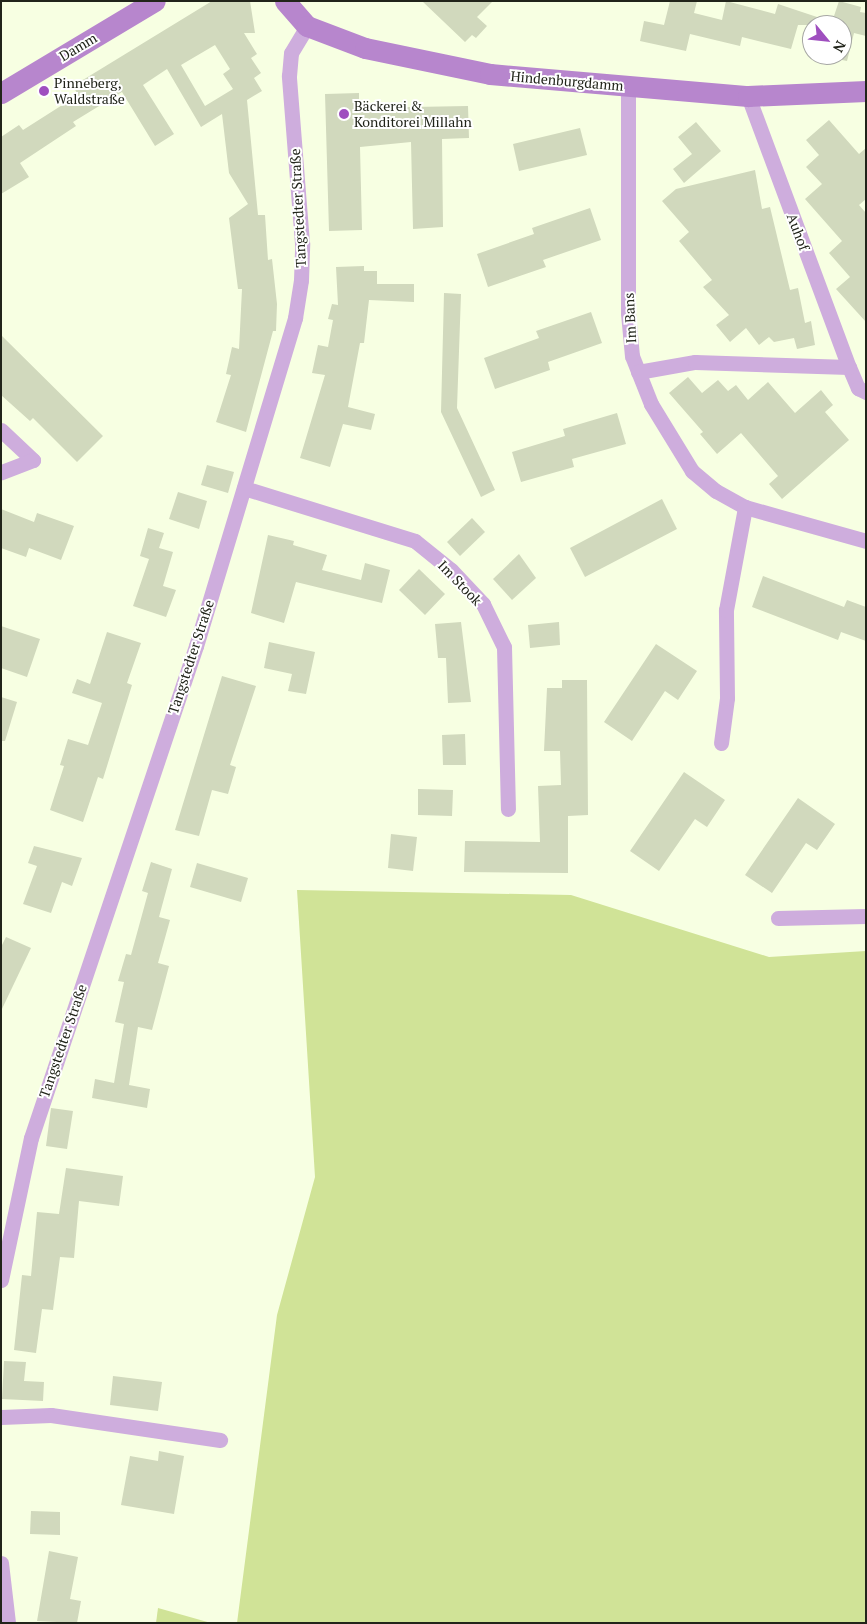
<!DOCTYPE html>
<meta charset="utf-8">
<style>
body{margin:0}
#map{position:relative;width:867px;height:1624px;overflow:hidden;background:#f7ffe2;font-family:"PT Serif",serif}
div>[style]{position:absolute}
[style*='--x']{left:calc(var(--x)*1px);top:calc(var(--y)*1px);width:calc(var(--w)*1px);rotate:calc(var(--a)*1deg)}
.green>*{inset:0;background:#d0e397}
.building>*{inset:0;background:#d1d9bd}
.street>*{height:15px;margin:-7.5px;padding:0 7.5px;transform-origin:7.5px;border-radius:7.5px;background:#ceaddd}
.secondary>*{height:21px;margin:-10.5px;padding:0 10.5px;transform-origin:10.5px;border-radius:10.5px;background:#b786cd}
.dots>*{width:14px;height:14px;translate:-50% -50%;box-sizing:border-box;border:2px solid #fff;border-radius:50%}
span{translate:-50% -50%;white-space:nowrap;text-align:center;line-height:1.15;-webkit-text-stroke:4px #fff;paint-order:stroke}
.street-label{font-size:14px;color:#21241a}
.poi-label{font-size:14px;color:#21241a}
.left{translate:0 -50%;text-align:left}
.frame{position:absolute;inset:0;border:2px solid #21241a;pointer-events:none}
.north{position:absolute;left:802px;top:15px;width:50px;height:50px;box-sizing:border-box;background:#fff;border:1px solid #a6a7a3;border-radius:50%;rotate:118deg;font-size:14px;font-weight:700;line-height:20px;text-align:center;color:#21241a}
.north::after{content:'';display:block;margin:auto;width:18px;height:22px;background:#9f4fbf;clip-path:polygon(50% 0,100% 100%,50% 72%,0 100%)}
</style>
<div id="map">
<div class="green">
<div style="clip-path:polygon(297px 890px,571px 895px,769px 957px,866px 951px,866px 1623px,237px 1623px,277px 1315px,315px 1177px)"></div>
<div style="clip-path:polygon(158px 1608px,211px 1623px,156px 1623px)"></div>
</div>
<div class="building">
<div style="clip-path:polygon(evenodd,212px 1px,250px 1px,255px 33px,244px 33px,257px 54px,251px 58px,261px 73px,254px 78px,262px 91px,247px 100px,258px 215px,265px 215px,268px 260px,272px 259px,277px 304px,276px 331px,273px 331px,246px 432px,216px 422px,231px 375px,226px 374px,232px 347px,239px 349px,242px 289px,238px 289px,229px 218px,248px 204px,229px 173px,222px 114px,201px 127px,167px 69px,143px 85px,174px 134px,155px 146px,122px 92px,73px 122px,76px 126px,20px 163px,29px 177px,1px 194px,1px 137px,19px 125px,23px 130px,78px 95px,73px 86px,212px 1px,215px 45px,230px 69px,223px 74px,233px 89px,205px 106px,181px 65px,215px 45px)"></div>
<div style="clip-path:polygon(422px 1px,493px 1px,477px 17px,487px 26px,476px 38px,472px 35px,465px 42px)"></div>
<div style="clip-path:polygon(670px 1px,697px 1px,694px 13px,722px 20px,726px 1px,775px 14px,778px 4px,832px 22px,839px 1px,861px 7px,860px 12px,866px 13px,866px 36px,854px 33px,847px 61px,842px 60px,842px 25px,798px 25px,791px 49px,742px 37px,740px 46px,690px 34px,686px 51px,640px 41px,644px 21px,664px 25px)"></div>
<div style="clip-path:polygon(359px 93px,359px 108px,468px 106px,469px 138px,442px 139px,443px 227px,413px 229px,411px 142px,360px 147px,362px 230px,329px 231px,325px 94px)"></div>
<div style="clip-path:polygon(829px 120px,859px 154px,866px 148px,866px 199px,859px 205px,866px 213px,866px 322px,836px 289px,850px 277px,829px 253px,842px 241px,805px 199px,822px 184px,806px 167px,819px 155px,806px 140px)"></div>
<div style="clip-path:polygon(696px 122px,721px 151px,684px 183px,673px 169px,692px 154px,678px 137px)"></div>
<div style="clip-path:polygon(580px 128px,587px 155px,519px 171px,513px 144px)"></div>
<div style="clip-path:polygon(755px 170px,762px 209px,770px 207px,790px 290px,798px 288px,805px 323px,811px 321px,815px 345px,797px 349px,794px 338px,774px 342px,769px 337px,759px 345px,746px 328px,730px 342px,716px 325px,729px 315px,703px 287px,712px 280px,679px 241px,689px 232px,662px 201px,676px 189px)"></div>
<div style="clip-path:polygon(590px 208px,601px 240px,543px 260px,546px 267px,488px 287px,477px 254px,534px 234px,532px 228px)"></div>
<div style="clip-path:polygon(364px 266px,364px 271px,377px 271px,377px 284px,414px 284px,414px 302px,369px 300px,364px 343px,360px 343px,348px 407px,375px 414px,371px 430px,343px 424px,330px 467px,300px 458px,325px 375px,312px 373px,318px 345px,328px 347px,333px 320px,328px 319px,332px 304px,338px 305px,336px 267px)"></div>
<div style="clip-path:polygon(444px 293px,461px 294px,457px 408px,495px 490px,481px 497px,441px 412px)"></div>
<div style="clip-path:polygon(591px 312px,602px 343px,548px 362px,550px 370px,495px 389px,484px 358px,539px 338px,536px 331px)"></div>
<div style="clip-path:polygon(1px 335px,103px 436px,77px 462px,33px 418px,30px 421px,1px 395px)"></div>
<div style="clip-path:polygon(688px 377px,702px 393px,718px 380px,728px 391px,736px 385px,748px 400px,768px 382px,795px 413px,821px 390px,833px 405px,825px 412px,849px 440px,782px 499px,769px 484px,778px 476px,741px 433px,717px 454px,700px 434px,703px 432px,669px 393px)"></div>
<div style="clip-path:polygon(617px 413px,626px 444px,572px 459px,574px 467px,521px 482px,512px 452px,565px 436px,563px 429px)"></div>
<div style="clip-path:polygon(207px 465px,234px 472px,228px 493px,201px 485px)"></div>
<div style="clip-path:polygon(178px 492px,207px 501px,199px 529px,169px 519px)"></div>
<div style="clip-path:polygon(662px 499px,677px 529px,585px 577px,570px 548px)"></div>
<div style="clip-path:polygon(1px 509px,34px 522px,37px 513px,74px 526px,61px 560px,29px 548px,26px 557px,1px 548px)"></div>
<div style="clip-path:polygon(472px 518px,485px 532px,460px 556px,447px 542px)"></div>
<div style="clip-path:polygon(148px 528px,164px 533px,159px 548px,173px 552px,163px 586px,176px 590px,166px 617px,133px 606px,149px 559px,140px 556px)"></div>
<div style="clip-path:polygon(268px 535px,294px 541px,293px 545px,327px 555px,322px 570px,361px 580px,365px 563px,390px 570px,382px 603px,296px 582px,284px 623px,251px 613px)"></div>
<div style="clip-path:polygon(519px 554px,536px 578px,512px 600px,493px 579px)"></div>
<div style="clip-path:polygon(419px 569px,445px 594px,425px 615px,399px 590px)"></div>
<div style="clip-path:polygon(763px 576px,844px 607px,847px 600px,866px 607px,866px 641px,841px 632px,838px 640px,752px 607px)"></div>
<div style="clip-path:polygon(461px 622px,471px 702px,448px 703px,446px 658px,438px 658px,435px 624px)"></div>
<div style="clip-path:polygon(559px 622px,560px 645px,530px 648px,528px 625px)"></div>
<div style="clip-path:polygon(1px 626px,40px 639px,27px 677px,1px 668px)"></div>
<div style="clip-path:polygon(107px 632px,141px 643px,127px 683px,132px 685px,103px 779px,98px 777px,83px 822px,50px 810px,64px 766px,60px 765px,68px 739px,88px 745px,102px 703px,72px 693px,77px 679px,90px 684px)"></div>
<div style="clip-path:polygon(269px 642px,315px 652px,306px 694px,288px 691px,292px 674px,264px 668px)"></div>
<div style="clip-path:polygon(656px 644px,697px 671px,678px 700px,665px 691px,632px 741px,604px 722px)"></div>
<div style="clip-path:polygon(222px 676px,256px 686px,230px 765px,236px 767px,228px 794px,212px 790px,199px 836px,175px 830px)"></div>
<div style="clip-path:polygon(562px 680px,587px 680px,588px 815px,568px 816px,568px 873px,464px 872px,465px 841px,540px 842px,538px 786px,561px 785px,560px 751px,544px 751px,547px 688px,562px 688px)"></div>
<div style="clip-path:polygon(1px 697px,17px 702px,5px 741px,1px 741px)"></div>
<div style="clip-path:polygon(465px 734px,466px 765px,443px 765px,442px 735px)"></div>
<div style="clip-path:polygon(684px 772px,725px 800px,707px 827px,695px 819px,659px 871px,630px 851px)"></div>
<div style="clip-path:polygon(418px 789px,453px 790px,452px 816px,418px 815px)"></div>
<div style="clip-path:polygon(798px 798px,835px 824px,817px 850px,806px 843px,772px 893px,745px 875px)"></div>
<div style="clip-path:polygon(391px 834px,417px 837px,413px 871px,388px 868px)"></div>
<div style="clip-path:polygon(34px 846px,82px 858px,72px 886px,62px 882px,51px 913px,23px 904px,37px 866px,28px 863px)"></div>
<div style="clip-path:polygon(151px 862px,172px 869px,159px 917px,170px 920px,158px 963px,169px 966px,152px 1030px,138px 1027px,129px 1085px,150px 1089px,147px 1108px,92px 1098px,95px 1079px,114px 1083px,124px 1024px,115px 1022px,124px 982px,118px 981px,126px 954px,131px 955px,148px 893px,142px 891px)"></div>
<div style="clip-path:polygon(197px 863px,248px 878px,241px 902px,190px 887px)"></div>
<div style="clip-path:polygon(6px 937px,31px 948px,1px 1011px,1px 947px)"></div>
<div style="clip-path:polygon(51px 1108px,73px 1111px,67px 1149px,46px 1146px)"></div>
<div style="clip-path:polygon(66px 1168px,123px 1176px,119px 1206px,79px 1201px,74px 1258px,60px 1257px,53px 1310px,42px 1309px,36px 1353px,14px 1350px,22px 1275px,31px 1276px,37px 1212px,59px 1214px)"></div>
<div style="clip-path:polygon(4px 1361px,26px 1362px,24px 1381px,44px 1382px,43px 1401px,2px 1399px)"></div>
<div style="clip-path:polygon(113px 1376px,162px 1382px,158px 1411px,110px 1405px)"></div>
<div style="clip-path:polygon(159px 1451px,184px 1456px,174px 1514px,121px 1505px,130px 1456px,158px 1461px)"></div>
<div style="clip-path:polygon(31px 1511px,60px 1512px,60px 1535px,30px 1534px)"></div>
<div style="clip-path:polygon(49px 1551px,78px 1557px,70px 1599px,81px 1601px,77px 1623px,37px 1621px)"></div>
</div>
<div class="street">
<div style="--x:628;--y:86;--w:227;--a:90"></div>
<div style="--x:628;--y:313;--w:43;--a:84.7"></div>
<div style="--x:632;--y:356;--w:52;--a:68.4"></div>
<div style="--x:651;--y:404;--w:79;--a:58.5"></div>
<div style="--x:692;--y:471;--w:31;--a:40"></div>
<div style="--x:716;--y:491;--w:33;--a:29"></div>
<div style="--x:745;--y:507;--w:126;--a:15.7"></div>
<div style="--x:748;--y:96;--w:289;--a:69.6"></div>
<div style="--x:849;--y:367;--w:23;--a:67"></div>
<div style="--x:858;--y:388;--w:9;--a:27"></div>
<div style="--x:638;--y:372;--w:58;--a:-10"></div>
<div style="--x:695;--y:362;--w:154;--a:1.9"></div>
<div style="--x:1;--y:430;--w:44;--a:43.2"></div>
<div style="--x:33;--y:460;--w:34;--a:159"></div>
<div style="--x:244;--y:488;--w:179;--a:17.2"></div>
<div style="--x:415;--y:541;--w:46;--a:38.9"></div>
<div style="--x:451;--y:570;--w:47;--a:46.7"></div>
<div style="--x:483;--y:604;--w:48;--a:64"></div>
<div style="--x:504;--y:647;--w:162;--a:88.6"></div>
<div style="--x:721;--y:743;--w:45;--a:-82.4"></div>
<div style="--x:727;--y:698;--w:88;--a:-90.7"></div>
<div style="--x:726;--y:610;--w:105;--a:-79.5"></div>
<div style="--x:778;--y:918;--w:88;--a:-1.3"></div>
<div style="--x:1;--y:1280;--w:145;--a:-78.1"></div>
<div style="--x:31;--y:1138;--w:519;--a:-71.46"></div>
<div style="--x:196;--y:646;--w:343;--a:-73.2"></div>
<div style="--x:295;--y:318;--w:38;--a:-81"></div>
<div style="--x:301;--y:280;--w:37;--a:-88"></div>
<div style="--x:302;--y:243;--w:168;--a:-94.5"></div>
<div style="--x:289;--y:76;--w:23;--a:-85"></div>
<div style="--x:291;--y:53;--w:31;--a:-59"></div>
<div style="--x:1;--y:1417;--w:50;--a:-2.3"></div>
<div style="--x:51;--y:1415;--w:171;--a:8.4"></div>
<div style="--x:1;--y:1563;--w:60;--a:83.3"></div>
</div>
<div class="secondary">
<div style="--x:285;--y:1;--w:33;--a:49"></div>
<div style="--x:307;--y:26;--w:62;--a:20.8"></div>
<div style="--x:365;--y:48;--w:128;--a:11.7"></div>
<div style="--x:490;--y:74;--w:259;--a:4.9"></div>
<div style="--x:748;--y:96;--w:118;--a:-2.4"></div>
<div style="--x:1;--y:93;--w:179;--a:-30.9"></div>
</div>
<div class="dots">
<div style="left:44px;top:91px;background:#9f4fbf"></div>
<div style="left:344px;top:114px;background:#9f4fbf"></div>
</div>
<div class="street-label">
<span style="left:78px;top:47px;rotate:-31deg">Damm</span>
<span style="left:567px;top:81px;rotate:5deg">Hindenburgdamm</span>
<span style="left:298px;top:208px;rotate:-93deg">Tangstedter Straße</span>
<span style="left:798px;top:232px;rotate:69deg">Auhof</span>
<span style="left:630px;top:318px;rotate:-93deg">Im Bans</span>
<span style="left:460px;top:583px;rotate:46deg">Im Stook</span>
<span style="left:191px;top:657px;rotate:-72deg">Tangstedter Straße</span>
<span style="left:63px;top:1041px;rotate:-71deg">Tangstedter Straße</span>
</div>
<div class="poi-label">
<span class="left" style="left:54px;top:91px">Pinneberg,<br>Waldstraße</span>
<span class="left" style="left:354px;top:114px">Bäckerei &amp;<br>Konditorei Millahn</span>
</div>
<div class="frame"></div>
<div class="north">N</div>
</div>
